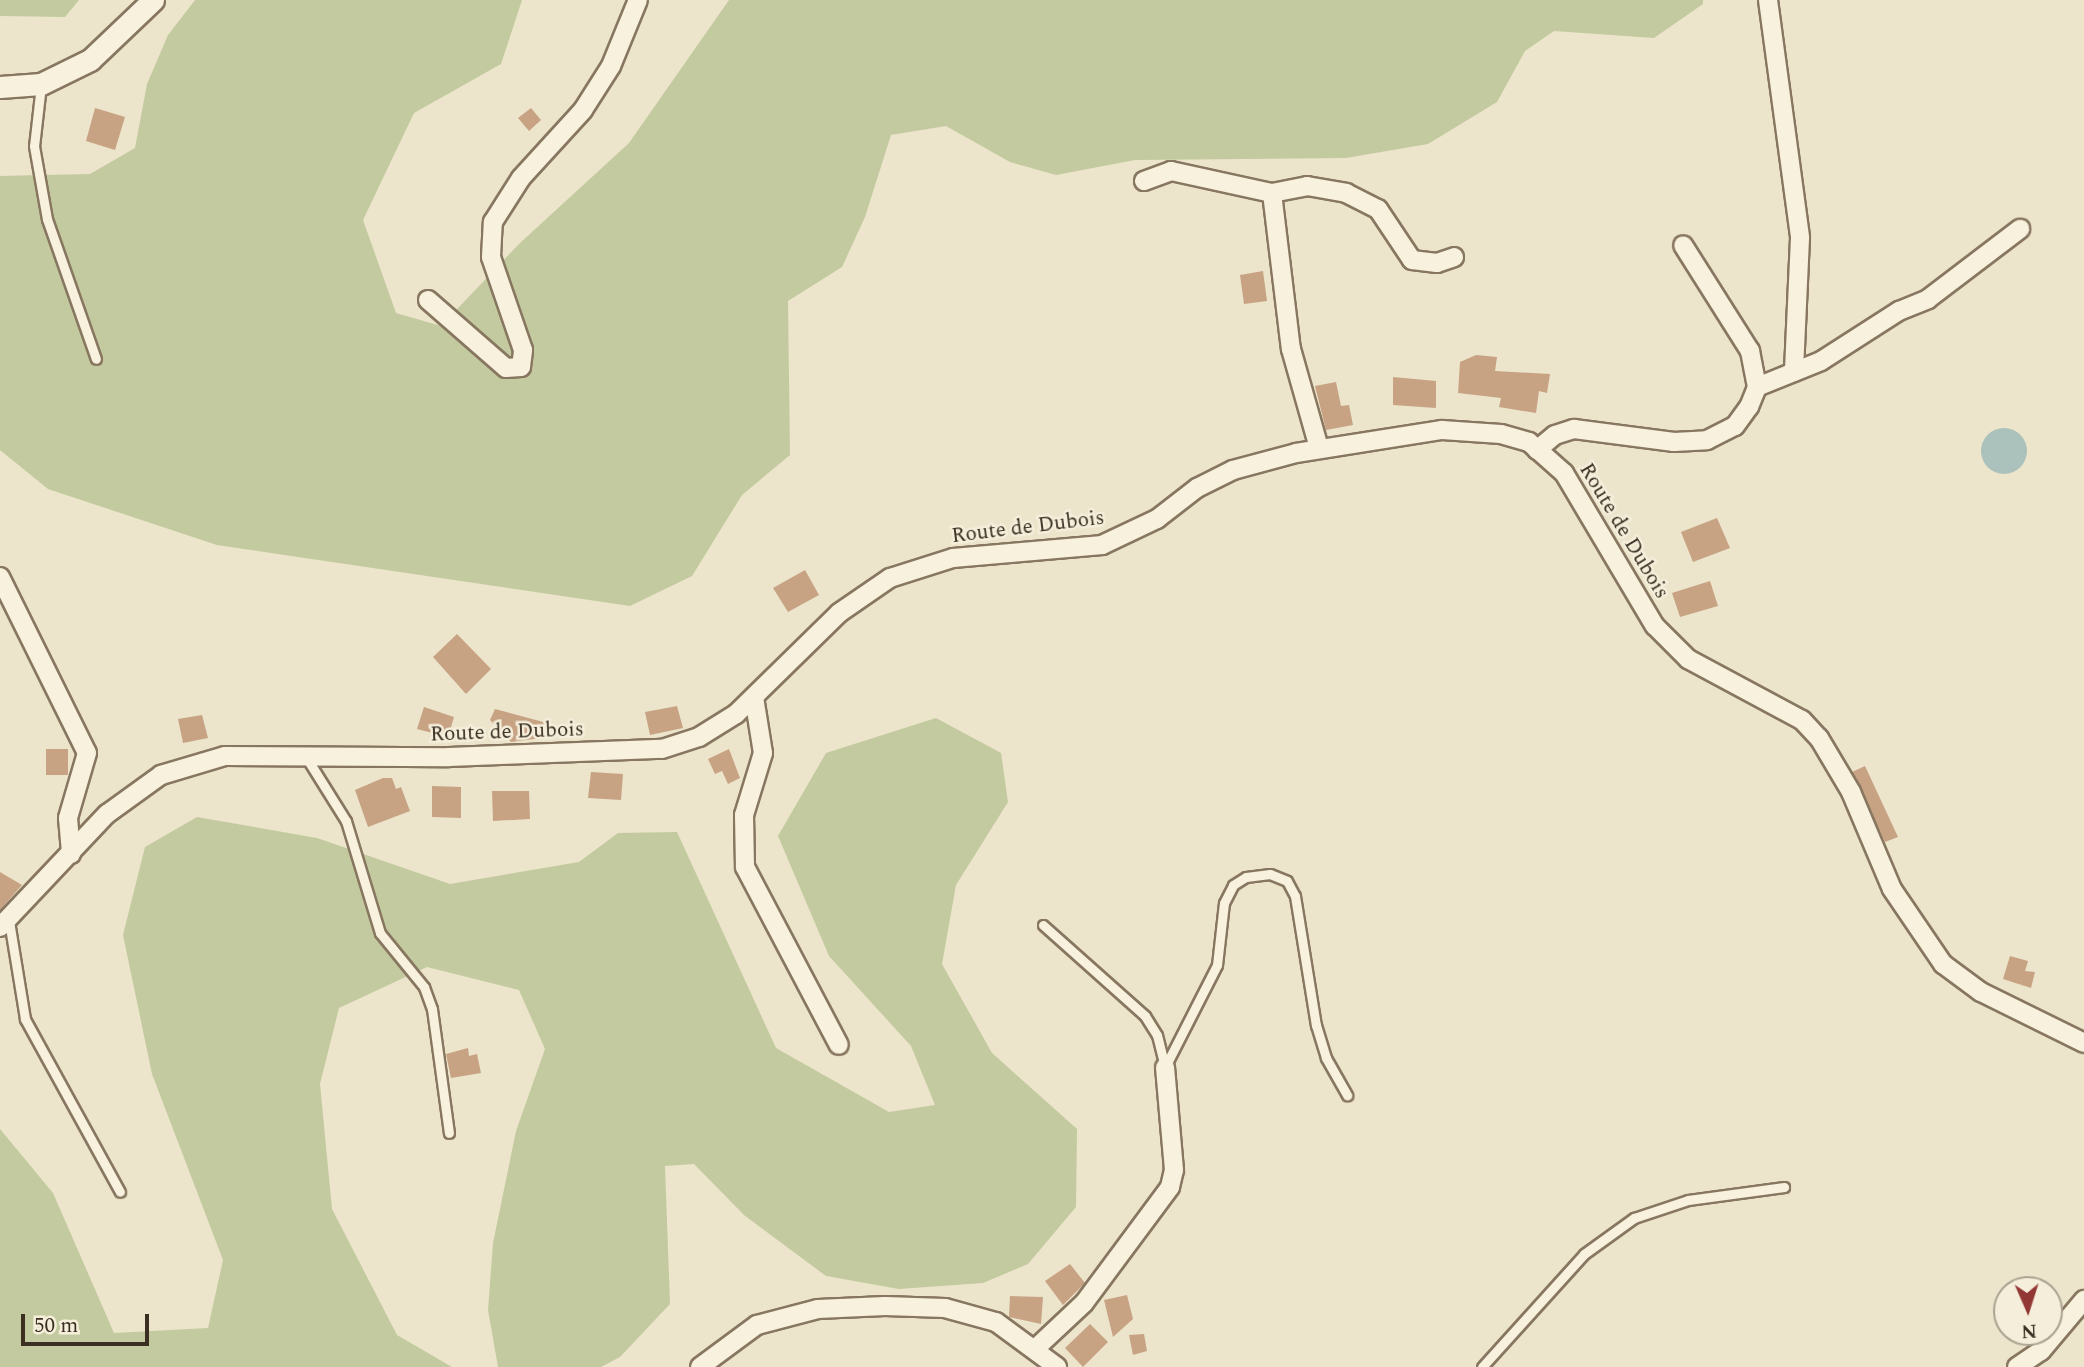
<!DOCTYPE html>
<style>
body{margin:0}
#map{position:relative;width:2084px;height:1367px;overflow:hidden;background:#ece4cb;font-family:Spectral,serif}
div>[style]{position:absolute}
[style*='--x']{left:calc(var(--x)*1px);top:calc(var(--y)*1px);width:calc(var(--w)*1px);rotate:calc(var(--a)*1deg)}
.green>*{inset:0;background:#c3ca9f}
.water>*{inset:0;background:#abc1bc}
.round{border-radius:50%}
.building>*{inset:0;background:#c7a384}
.roads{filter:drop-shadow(2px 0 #887760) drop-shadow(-2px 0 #887760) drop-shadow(0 2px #887760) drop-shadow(0 -2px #887760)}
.service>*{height:9px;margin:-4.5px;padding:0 4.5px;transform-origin:4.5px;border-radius:4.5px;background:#f7f1de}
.minor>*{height:18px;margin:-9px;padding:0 9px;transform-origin:9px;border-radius:9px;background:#f7f1de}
.tertiary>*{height:21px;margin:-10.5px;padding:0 10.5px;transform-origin:10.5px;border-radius:10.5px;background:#f7f1de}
span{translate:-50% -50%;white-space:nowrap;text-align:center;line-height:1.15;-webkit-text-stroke:5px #f4eeda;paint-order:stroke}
.street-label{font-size:21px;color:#3a2f22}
.north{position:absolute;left:1993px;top:1276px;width:70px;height:70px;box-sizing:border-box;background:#f4eeda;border:2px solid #aaa290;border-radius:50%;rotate:177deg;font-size:19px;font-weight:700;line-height:28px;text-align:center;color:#3a2f22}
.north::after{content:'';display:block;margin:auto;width:24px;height:32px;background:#933734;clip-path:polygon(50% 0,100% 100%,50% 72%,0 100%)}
.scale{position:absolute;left:21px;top:1314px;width:128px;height:32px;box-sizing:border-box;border:4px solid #3a2f22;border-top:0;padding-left:9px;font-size:21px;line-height:24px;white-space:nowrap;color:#3a2f22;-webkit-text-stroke:5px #f4eeda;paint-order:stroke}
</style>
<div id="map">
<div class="green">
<div style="clip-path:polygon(0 0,79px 0,65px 17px,0 16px)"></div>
<div style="clip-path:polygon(195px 0,522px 0,501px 64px,414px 113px,363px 220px,396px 313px,441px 326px,520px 243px,629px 143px,729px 0,1703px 0,1703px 4px,1654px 38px,1554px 31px,1525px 51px,1497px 102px,1428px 144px,1346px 158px,1135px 160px,1056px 175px,1010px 162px,946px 126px,891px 135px,865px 217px,842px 267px,788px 301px,790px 455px,742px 495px,692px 576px,630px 606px,217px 545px,48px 489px,0 450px,0 176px,90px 174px,135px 148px,147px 84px,168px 35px)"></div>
<div style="clip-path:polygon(936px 718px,1001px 753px,1008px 802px,956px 885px,942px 964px,992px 1053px,1077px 1129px,1076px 1207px,1028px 1264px,983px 1283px,899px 1289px,826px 1276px,744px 1215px,694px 1164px,665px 1166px,670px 1304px,620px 1357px,601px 1367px,498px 1367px,488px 1310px,493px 1243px,516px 1131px,545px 1049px,519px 990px,427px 967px,339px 1008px,320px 1084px,332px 1209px,397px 1335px,452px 1367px,0 1367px,0 1129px,53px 1193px,114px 1333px,208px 1328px,223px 1260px,152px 1074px,123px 935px,145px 847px,197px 817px,317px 838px,450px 884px,579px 862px,618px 833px,677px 832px,776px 1048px,889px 1112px,935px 1105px,911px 1046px,829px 956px,778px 836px,826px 753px)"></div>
</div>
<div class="water">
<div class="round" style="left:1981px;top:428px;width:46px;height:46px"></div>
</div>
<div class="building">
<div style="clip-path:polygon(95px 108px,125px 117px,115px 150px,86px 141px)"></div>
<div style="clip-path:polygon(531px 108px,541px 120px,529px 131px,518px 118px)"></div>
<div style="clip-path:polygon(1263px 271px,1267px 301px,1244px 304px,1240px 275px)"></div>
<div style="clip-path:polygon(1476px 355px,1497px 357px,1495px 371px,1550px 374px,1547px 393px,1539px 391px,1536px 413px,1499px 407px,1501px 398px,1458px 393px,1460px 362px)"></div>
<div style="clip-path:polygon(1393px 377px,1436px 381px,1436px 408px,1393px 405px)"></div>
<div style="clip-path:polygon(1336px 382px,1341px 406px,1349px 405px,1353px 425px,1326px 430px,1315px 386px)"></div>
<div style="clip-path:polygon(1717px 518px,1730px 548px,1693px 562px,1681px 532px)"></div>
<div style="clip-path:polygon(805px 570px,819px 595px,788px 612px,773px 588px)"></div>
<div style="clip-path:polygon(1710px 581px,1718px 606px,1680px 617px,1672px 593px)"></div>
<div style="clip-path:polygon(457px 634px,491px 669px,466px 694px,433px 657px)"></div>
<div style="clip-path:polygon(677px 706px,683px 728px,650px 735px,645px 712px)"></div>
<div style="clip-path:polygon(424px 707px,454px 717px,448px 737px,417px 729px)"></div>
<div style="clip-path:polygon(495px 709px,547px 723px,542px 738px,511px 742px,490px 720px)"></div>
<div style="clip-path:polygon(202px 715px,208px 738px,183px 743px,178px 719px)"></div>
<div style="clip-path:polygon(46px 749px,68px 749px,68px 775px,46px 775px)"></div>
<div style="clip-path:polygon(729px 749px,740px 778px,728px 784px,722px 771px,715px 774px,708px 759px)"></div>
<div style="clip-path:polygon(1865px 766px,1898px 837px,1885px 842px,1852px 772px)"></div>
<div style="clip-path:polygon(591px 772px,623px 774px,621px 800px,588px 798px)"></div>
<div style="clip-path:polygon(383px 778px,392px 778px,396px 789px,401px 787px,410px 811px,368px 827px,355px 790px)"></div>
<div style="clip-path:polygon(432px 786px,461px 787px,461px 818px,432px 817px)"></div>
<div style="clip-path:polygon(492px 791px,529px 791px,530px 819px,493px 821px)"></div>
<div style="clip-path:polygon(0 872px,22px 885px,0 910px)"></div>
<div style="clip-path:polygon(2010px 956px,2028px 961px,2025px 971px,2035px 972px,2031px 988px,2003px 979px)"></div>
<div style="clip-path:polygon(468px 1048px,469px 1056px,477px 1054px,481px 1073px,451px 1078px,446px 1054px)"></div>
<div style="clip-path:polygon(1070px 1264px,1085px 1283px,1063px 1305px,1045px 1281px)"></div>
<div style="clip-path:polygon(1127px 1295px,1133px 1319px,1113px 1337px,1104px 1300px)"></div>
<div style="clip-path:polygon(1010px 1296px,1043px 1297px,1041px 1324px,1009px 1317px)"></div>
<div style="clip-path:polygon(1090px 1324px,1108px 1342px,1083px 1367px,1065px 1348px)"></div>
<div style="clip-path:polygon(1144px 1334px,1147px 1351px,1133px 1355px,1129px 1335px)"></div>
</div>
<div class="roads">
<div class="service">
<div style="--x:41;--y:85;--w:61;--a:96.5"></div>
<div style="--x:34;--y:146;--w:74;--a:79.9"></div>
<div style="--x:47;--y:219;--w:148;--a:70.7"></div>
<div style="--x:306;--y:757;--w:75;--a:58"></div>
<div style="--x:346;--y:821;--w:117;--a:73.1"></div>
<div style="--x:380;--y:933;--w:70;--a:50.8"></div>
<div style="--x:424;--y:987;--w:23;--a:70"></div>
<div style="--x:432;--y:1009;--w:125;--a:82.2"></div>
<div style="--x:9;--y:921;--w:99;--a:80.7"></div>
<div style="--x:25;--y:1019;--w:197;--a:61.2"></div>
<div style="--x:1043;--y:925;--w:137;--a:41.7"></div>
<div style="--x:1145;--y:1016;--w:22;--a:58"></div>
<div style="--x:1157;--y:1035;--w:33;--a:76"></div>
<div style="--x:1165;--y:1067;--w:114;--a:-63"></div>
<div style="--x:1217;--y:965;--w:62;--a:-83.6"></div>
<div style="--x:1224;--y:903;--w:20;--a:-63"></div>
<div style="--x:1233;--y:885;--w:15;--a:-32"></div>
<div style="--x:1246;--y:877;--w:24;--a:-7"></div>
<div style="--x:1270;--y:874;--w:18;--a:22"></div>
<div style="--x:1287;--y:881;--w:17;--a:62"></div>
<div style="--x:1295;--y:896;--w:131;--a:80.8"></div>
<div style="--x:1316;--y:1025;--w:34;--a:73"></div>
<div style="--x:1326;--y:1058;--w:43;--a:60.4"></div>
<div style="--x:1482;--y:1367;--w:152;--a:-47.9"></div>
<div style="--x:1584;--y:1254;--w:62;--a:-35.8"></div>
<div style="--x:1634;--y:1218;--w:57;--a:-18.4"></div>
<div style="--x:1688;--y:1200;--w:97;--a:-7.7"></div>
</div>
<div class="minor">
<div style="--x:1768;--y:0;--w:240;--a:82.3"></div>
<div style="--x:1800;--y:238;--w:134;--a:92.6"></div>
<div style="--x:1144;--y:181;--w:29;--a:-20"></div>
<div style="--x:1171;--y:171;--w:103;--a:12.3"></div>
<div style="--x:1272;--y:193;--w:36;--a:-11"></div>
<div style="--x:1307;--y:186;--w:40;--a:10"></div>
<div style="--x:1346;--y:193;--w:36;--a:27"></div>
<div style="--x:1378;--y:209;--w:61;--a:56.3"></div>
<div style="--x:1412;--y:260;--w:25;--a:7"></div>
<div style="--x:1437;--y:263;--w:18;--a:-19"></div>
<div style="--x:1272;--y:193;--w:157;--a:83.1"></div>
<div style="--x:1291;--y:349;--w:103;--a:74.2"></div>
<div style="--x:428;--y:300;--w:103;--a:41.1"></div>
<div style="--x:506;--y:368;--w:15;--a:-4"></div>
<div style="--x:521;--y:367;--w:17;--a:-83"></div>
<div style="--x:523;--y:350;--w:98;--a:-109"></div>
<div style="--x:491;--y:257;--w:35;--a:-87"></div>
<div style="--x:493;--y:222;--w:52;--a:-57.5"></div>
<div style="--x:521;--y:178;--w:92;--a:-47.6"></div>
<div style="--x:583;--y:110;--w:52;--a:-57.5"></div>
<div style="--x:611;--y:66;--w:71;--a:-67.8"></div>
<div style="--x:1757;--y:387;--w:69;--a:-22.1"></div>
<div style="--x:1821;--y:361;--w:93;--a:-32.7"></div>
<div style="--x:1899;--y:311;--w:31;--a:-22"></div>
<div style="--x:1928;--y:299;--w:116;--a:-37.3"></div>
<div style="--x:1537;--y:450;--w:23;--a:-40"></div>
<div style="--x:1555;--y:435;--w:20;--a:-18"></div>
<div style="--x:1574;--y:429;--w:101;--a:7.4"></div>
<div style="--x:1674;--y:442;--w:33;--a:-3"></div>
<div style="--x:1707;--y:440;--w:31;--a:-27"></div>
<div style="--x:1735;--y:426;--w:24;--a:-54"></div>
<div style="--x:1749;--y:407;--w:22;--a:-68"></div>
<div style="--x:1757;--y:387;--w:37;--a:-101"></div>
<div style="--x:1750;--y:351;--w:125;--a:-122.3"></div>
<div style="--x:0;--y:577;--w:196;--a:63.7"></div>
<div style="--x:87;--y:753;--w:68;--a:106.3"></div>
<div style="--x:68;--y:818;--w:36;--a:85"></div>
<div style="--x:754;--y:697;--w:57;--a:80.9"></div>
<div style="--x:763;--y:753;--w:65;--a:107"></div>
<div style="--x:744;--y:815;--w:52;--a:88.9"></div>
<div style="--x:745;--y:867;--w:201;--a:62.2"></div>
<div style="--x:0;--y:927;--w:156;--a:-46.6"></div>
<div style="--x:107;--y:814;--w:67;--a:-35.8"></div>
<div style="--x:161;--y:775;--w:67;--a:-16.5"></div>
<div style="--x:225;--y:756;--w:224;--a:0.3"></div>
<div style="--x:449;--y:757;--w:213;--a:-2.2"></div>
<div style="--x:662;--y:749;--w:39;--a:-18"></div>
<div style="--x:699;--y:737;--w:44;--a:-31.9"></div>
<div style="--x:736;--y:714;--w:144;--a:-44.4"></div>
<div style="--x:839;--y:613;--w:62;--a:-34.5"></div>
<div style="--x:890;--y:578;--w:66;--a:-17.6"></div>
<div style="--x:953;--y:558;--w:150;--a:-5"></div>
<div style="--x:1102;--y:545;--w:61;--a:-25.3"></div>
<div style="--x:1157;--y:519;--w:51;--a:-37.8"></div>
<div style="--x:1197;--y:488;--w:40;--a:-26.6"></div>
<div style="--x:1233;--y:470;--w:65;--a:-15.1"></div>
<div style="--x:1296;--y:453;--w:148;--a:-9"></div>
<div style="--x:1442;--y:430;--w:59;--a:3.9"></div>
<div style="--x:1501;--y:434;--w:29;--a:16"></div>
<div style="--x:1529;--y:442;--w:47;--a:41.5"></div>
<div style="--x:1564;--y:473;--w:178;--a:59.3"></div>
<div style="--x:1655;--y:626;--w:47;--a:45"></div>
<div style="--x:1688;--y:659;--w:129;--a:28.2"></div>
<div style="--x:1802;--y:720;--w:25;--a:47"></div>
<div style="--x:1819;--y:738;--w:63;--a:59.3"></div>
<div style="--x:1851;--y:792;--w:105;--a:67.1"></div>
<div style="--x:1892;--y:889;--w:91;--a:55.8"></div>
<div style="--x:1943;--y:964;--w:47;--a:36.4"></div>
<div style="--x:1981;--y:992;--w:115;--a:26.3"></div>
<div style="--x:1036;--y:1348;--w:66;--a:-43.2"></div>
<div style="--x:1084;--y:1303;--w:144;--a:-53.4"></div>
<div style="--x:1170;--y:1187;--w:17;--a:-77"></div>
<div style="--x:1174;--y:1170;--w:103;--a:-95"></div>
<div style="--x:700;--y:1367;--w:71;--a:-36.4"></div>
<div style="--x:757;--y:1325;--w:63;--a:-14.7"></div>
<div style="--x:818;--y:1309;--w:67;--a:-2.6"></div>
<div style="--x:885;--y:1306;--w:60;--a:1.9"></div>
<div style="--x:945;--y:1308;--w:53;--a:15.4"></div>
<div style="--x:996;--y:1322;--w:76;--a:36.4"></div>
<div style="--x:2017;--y:1367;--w:29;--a:-34"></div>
<div style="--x:2041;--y:1351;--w:67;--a:-49.9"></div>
</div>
<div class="tertiary">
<div style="--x:0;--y:87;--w:41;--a:-4.2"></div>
<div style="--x:41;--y:84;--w:55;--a:-26.1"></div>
<div style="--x:90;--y:60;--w:87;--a:-43.6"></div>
</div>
</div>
<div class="street-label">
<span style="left:1028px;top:527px;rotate:-7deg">Route de Dubois</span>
<span style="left:1624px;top:531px;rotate:59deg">Route de Dubois</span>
<span style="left:507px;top:732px;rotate:-2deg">Route de Dubois</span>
</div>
<div class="north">N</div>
<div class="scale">50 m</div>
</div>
